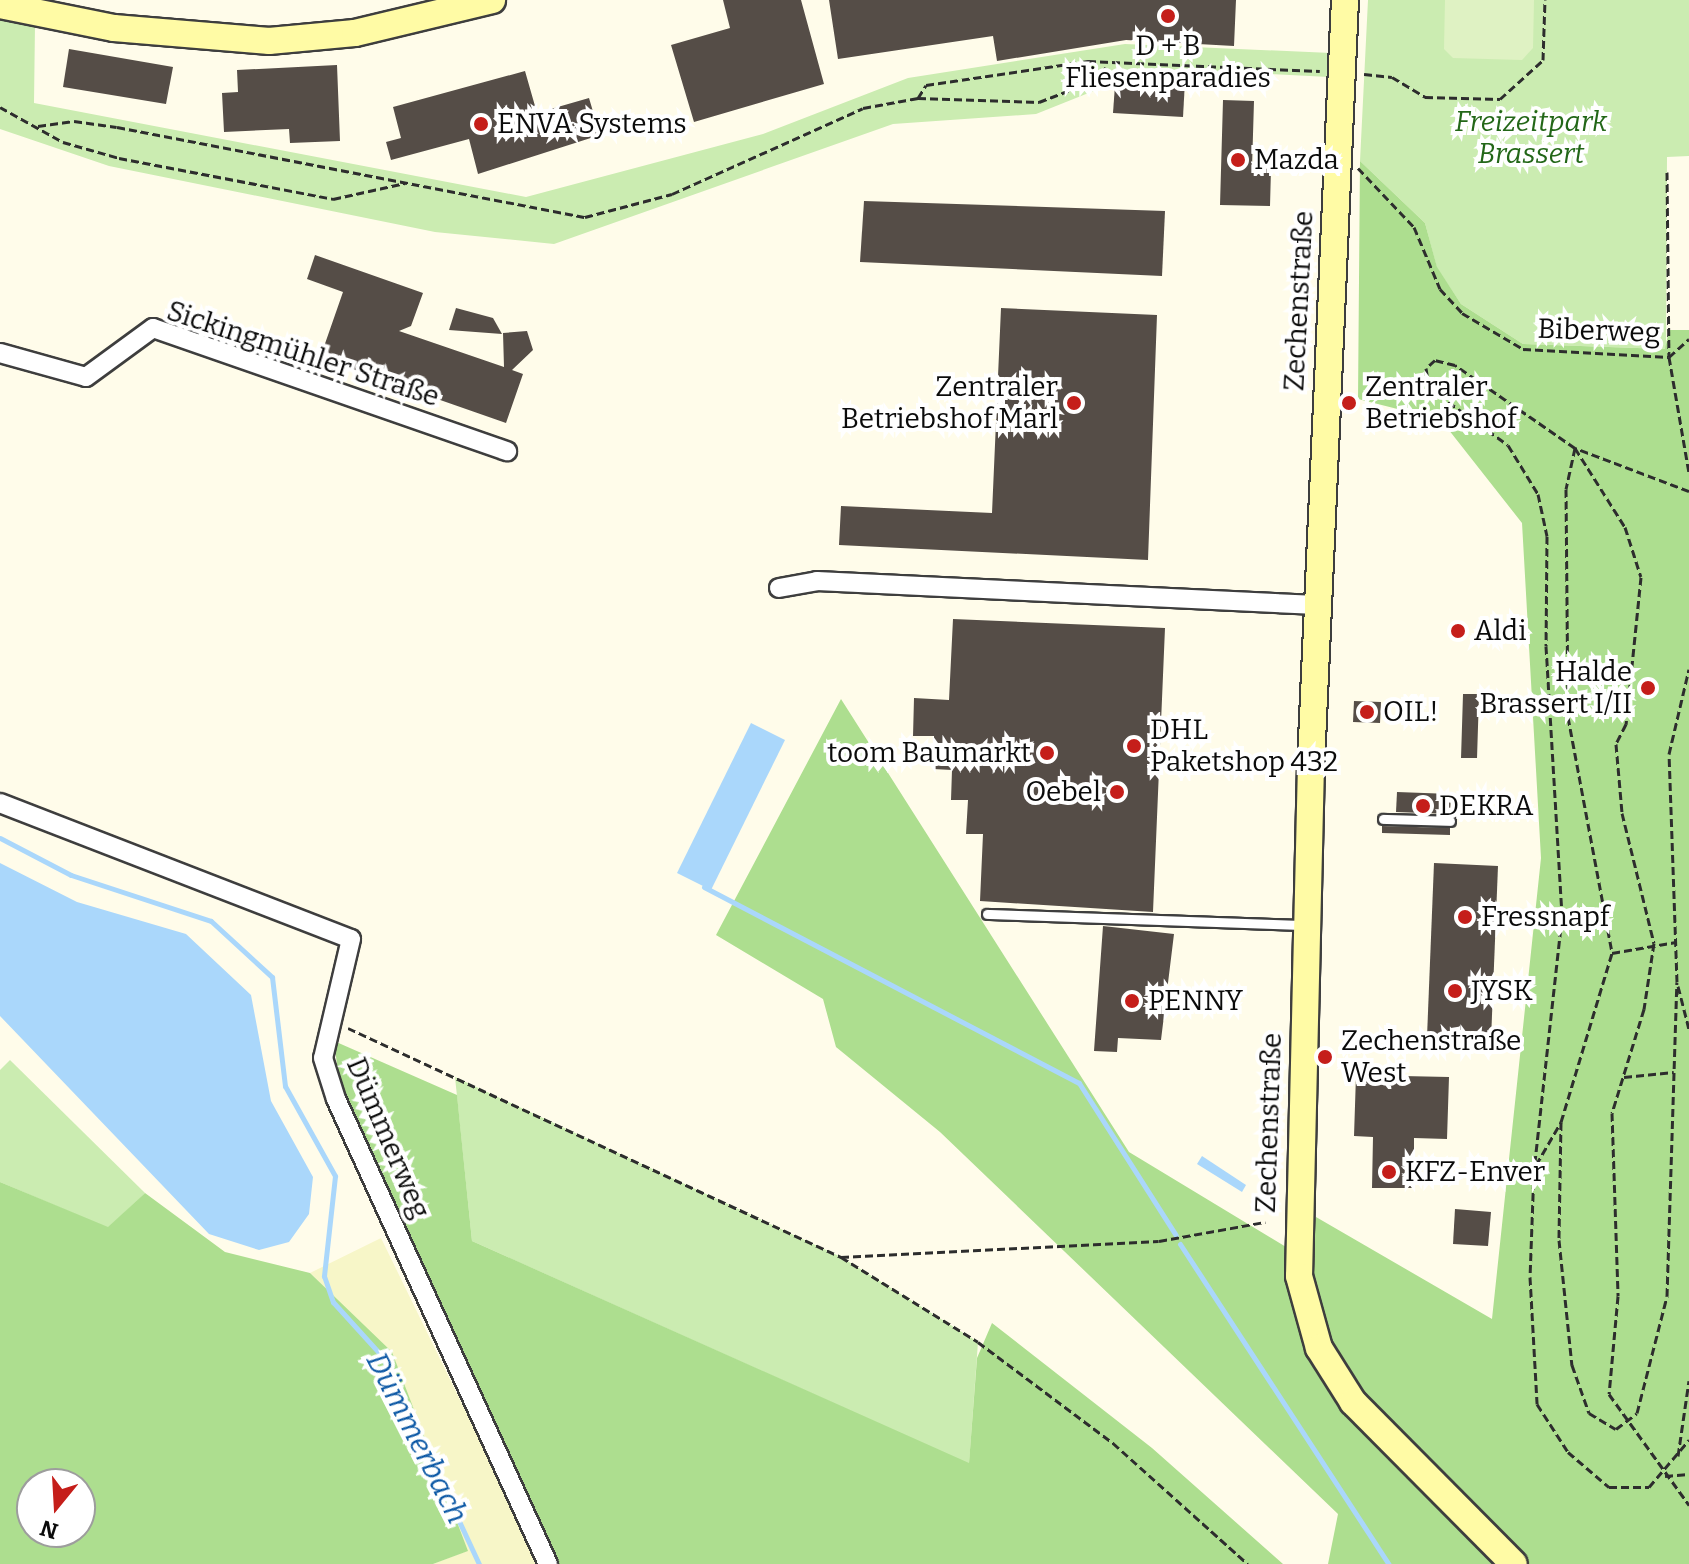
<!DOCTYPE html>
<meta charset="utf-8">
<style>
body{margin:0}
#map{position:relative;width:1689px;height:1564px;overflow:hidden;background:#fffcea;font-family:Bitter,serif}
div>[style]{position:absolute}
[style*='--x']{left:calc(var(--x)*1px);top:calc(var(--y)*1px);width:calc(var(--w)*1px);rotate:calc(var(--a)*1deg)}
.farmland>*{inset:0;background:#f7f6c8}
.green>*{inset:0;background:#cbecb1}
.forest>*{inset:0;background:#adde8f}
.pitch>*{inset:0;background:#dff2c3}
.water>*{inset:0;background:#aad7fb}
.stream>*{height:5px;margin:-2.5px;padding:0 2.5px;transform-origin:2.5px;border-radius:2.5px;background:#aad7fb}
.building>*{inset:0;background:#554d47}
.path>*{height:3px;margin-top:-1.5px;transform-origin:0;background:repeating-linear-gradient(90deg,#2d2d2d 0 8px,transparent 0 12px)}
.roads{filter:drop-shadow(2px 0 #3e3e3e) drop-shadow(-2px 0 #3e3e3e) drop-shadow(0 2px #3e3e3e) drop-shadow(0 -2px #3e3e3e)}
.lane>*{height:9px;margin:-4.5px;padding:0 4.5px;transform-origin:4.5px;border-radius:4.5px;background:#fff}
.street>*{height:18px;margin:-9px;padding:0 9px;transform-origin:9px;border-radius:9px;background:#fff}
.secondary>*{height:26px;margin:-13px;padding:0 13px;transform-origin:13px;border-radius:13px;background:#fffba5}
.dots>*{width:22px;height:22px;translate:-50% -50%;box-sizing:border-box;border:4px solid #fff;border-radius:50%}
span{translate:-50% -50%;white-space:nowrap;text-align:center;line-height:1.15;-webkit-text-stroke:8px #fff;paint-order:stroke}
.poi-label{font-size:28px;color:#0b0b0b}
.left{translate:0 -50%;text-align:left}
.right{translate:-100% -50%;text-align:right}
.park-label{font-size:28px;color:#236718;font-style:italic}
.street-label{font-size:28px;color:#0b0b0b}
.water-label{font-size:30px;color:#0c58a5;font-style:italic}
.north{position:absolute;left:16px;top:1468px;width:80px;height:80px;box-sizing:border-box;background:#fff;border:2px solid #9d9d9d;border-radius:50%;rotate:198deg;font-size:22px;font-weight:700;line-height:32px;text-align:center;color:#0b0b0b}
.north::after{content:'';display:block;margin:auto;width:28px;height:36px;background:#c51e1a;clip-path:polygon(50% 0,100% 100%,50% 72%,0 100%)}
</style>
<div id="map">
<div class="farmland">
<div style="clip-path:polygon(381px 1238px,540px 1564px,433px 1564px,467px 1551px,392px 1353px,310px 1273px)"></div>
</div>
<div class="green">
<div style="clip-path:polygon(1368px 0,1689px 0,1689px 156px,1667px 157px,1666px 349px,1523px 344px,1461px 304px,1437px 268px,1425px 223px,1360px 161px)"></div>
<div style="clip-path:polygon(0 18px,35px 25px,34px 103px,526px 197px,763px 134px,908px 78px,1125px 44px,1331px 53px,1329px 77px,1248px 73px,1248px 82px,1131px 76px,1036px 114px,893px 124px,554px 244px,435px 232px,109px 166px,0 129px)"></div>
<div style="clip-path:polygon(10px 1060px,145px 1193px,108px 1228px,0 1182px,0 1070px)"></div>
<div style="clip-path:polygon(455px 1077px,841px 1257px,978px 1342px,969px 1464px,472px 1241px)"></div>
</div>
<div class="forest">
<div style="clip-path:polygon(1360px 161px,1425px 223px,1437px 267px,1461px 304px,1523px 344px,1665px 349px,1669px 330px,1689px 330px,1689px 1564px,1328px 1564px,1338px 1514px,940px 1132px,836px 1047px,823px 999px,716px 935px,841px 699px,1129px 1152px,1296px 1253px,1316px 1217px,1492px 1319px,1541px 858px,1522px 523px,1441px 420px,1358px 399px)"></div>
<div style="clip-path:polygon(334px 1041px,457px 1095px,472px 1241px,969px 1463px,977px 1358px,992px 1323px,1152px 1448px,1283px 1564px,556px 1564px,340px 1088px)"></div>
<div style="clip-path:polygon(evenodd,0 1182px,108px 1227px,145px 1193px,225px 1252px,310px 1273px,392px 1352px,468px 1551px,433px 1564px,0 1564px,0 1182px,32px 1484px,80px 1484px,80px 1532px,32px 1532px,32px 1484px)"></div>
</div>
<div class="pitch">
<div style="clip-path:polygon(1445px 0,1534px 0,1533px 48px,1522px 60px,1453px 58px,1444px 49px)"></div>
</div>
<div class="water">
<div style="clip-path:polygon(751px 723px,785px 740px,711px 890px,677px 873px)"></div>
<div style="clip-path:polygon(0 863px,77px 902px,186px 934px,251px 995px,271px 1101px,313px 1177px,309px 1214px,289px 1242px,259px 1250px,209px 1234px,0 1016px)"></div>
<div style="clip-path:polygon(1202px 1156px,1246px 1185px,1242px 1192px,1197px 1164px)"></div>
</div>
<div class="stream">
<div style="--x:0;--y:838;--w:80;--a:27.5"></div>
<div style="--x:71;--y:875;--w:147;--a:18.2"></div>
<div style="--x:211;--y:921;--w:83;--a:42.6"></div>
<div style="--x:272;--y:977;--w:110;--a:83.2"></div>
<div style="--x:285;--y:1086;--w:103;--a:60.9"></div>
<div style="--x:335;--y:1176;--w:101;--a:96.3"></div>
<div style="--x:324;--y:1276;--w:28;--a:71"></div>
<div style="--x:333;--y:1302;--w:73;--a:47.8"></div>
<div style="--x:382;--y:1356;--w:230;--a:65"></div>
<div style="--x:704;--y:887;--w:423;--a:27.6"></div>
<div style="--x:1079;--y:1083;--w:180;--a:57.5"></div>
<div style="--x:1180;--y:1244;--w:382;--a:56.9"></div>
</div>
<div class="building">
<div style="clip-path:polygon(723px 0,801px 0,824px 84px,694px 122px,671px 45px,730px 28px)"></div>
<div style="clip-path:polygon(829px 0,1236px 0,1234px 46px,1126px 40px,997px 61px,993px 36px,838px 59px)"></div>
<div style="clip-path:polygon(69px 49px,173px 67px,166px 104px,63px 87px)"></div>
<div style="clip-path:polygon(337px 65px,340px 141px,290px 143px,289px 129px,224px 132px,222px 93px,238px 92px,237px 70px)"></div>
<div style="clip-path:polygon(525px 71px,537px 113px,589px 98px,600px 135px,478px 174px,469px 139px,391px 160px,386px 142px,401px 138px,393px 107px)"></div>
<div style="clip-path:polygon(1131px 78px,1185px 81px,1183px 117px,1113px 113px,1115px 85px)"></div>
<div style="clip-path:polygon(1223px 100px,1254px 101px,1252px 168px,1271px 169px,1270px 206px,1220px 205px)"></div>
<div style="clip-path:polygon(864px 201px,1165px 211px,1162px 276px,860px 262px)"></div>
<div style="clip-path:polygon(315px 255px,423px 293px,411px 326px,399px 331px,504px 367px,503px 333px,527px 331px,533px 350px,512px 370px,523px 374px,506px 423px,320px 358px,343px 292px,307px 279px)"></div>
<div style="clip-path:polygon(456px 308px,493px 318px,502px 334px,449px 330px)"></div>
<div style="clip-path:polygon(1001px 308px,1157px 315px,1148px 560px,839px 545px,841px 506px,992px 513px)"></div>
<div style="clip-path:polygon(953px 619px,1165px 628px,1153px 912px,980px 901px,983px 834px,966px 834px,968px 800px,951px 800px,952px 770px,933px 769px,934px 736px,913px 736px,914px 698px,949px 700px)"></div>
<div style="clip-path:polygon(1463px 694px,1479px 694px,1477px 758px,1461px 758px)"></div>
<div style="clip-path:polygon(1354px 701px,1381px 702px,1380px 723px,1353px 722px)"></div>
<div style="clip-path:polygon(1397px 792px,1451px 794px,1450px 814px,1396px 812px)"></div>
<div style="clip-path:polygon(1382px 826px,1450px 828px,1450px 835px,1382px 833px)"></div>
<div style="clip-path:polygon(1434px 863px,1498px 866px,1491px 1040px,1427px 1037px)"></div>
<div style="clip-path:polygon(1103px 926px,1174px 934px,1161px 1040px,1118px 1038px,1117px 1052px,1094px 1051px)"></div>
<div style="clip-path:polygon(1356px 1075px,1449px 1077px,1447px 1139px,1414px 1138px,1414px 1188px,1372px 1188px,1373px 1137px,1354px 1136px)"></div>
<div style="clip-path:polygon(1455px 1209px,1491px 1212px,1488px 1246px,1453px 1244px)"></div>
</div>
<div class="path">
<div style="--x:1364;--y:74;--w:28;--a:6"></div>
<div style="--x:1392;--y:77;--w:39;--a:31"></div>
<div style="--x:1425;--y:97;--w:75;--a:1.5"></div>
<div style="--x:1500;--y:99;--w:58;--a:-42.2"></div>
<div style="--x:1543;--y:60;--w:60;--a:-88.1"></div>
<div style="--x:918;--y:98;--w:15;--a:-58"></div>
<div style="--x:926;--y:85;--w:164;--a:-8.4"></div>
<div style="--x:1088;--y:61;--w:232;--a:2.5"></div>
<div style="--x:0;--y:107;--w:72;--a:29.1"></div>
<div style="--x:63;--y:142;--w:58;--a:15.9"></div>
<div style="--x:119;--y:158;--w:218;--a:10.8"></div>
<div style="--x:333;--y:199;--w:74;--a:-12.5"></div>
<div style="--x:38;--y:126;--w:36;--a:-8"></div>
<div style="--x:74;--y:121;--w:43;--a:7.9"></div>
<div style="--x:117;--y:127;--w:477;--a:10.9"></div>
<div style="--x:585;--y:217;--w:90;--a:-14.8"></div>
<div style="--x:672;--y:194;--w:209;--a:-24.2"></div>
<div style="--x:863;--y:108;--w:56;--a:-10.3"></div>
<div style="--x:918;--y:98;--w:121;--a:1.9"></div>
<div style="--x:1039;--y:102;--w:59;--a:-20.9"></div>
<div style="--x:1094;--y:81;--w:18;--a:-49"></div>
<div style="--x:1358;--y:168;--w:81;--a:46.5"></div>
<div style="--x:1414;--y:227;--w:67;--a:67.2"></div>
<div style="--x:1440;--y:289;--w:33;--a:47"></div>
<div style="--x:1462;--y:313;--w:71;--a:30.5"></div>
<div style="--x:1523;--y:349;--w:146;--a:3.1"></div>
<div style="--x:1669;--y:357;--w:27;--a:-42"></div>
<div style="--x:1667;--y:172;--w:185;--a:89.4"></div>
<div style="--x:1669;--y:357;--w:118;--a:80.2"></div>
<div style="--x:1575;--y:448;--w:93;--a:57.7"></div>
<div style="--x:1625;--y:527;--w:52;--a:72.3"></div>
<div style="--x:1641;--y:577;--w:148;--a:95.8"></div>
<div style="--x:1626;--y:724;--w:22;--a:117"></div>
<div style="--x:1616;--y:744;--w:69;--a:85"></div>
<div style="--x:1622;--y:813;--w:134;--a:76.2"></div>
<div style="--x:1654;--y:943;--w:67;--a:98.6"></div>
<div style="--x:1644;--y:1009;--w:109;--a:107.1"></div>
<div style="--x:1612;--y:1113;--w:183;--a:88.1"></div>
<div style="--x:1618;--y:1296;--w:98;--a:95.2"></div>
<div style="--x:1609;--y:1394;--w:137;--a:54.2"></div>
<div style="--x:1575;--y:448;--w:42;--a:102.4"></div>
<div style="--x:1566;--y:489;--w:228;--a:89.5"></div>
<div style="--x:1568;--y:717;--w:240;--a:79.4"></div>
<div style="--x:1689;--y:491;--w:122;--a:-159.3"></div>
<div style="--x:1575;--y:448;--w:146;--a:-145.3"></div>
<div style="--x:1455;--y:365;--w:21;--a:-166"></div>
<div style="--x:1435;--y:360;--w:12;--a:138"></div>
<div style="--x:1426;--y:368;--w:20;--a:81"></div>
<div style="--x:1429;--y:388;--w:97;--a:35.8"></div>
<div style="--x:1508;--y:445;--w:57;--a:58.5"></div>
<div style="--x:1538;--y:494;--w:43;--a:77.9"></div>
<div style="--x:1547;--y:536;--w:110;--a:90.5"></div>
<div style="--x:1546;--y:646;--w:271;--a:86.6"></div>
<div style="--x:1562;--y:917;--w:254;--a:96.3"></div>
<div style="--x:1534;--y:1169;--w:108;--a:92.1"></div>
<div style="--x:1530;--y:1277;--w:127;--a:86.8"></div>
<div style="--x:1537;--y:1404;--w:57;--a:57.1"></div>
<div style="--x:1568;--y:1452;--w:54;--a:40.5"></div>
<div style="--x:1609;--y:1487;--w:40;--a:0"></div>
<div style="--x:1649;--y:1487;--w:62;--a:-49.6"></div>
<div style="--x:1678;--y:986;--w:44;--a:75.7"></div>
<div style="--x:348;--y:1028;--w:544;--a:24.92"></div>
<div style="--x:841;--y:1257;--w:161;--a:31.8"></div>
<div style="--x:978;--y:1342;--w:169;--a:36.8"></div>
<div style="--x:1113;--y:1443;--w:181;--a:41.9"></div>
<div style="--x:1624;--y:1077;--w:50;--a:-5.7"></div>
<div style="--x:1561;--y:1122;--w:118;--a:91"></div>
<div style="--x:1559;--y:1240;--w:126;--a:84.1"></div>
<div style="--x:1572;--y:1365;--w:51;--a:70.5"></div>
<div style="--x:1589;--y:1413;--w:31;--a:31"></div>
<div style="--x:1616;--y:1429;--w:26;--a:-37"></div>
<div style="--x:1637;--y:1413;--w:121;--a:-75.6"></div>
<div style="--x:1667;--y:1296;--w:314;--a:-88.2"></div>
<div style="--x:1677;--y:982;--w:228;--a:-92"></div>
<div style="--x:1669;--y:754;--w:87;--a:-76.8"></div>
<div style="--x:1536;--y:1165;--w:50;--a:-59.8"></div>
<div style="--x:1561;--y:1122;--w:177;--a:-73.2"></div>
<div style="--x:1612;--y:953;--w:65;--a:-9.8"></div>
<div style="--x:841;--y:1257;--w:318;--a:-2.9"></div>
<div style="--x:1159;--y:1241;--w:108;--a:-10.2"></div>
<div style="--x:1678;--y:1456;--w:76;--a:-81.7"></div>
<div style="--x:1665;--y:1476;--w:24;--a:-5"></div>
</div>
<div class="roads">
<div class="lane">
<div style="--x:1383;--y:819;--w:67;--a:1.7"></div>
<div style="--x:987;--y:914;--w:317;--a:2"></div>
</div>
<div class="street">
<div style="--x:0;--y:353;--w:89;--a:15.6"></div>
<div style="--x:86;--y:377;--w:83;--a:-36.2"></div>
<div style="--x:153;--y:328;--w:375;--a:19.2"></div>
<div style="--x:779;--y:588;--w:39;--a:-10"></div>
<div style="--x:817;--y:581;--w:501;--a:2.75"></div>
<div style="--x:0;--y:803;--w:376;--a:21.2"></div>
<div style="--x:351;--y:939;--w:122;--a:103.2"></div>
<div style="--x:323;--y:1058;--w:43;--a:72.4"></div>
<div style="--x:336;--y:1099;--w:511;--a:65.49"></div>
</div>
<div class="secondary">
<div style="--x:1345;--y:0;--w:765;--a:92.55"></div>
<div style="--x:1311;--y:764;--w:512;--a:91.34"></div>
<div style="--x:1299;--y:1276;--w:75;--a:74.5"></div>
<div style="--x:1319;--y:1348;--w:64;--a:57.8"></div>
<div style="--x:1353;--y:1402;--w:228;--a:45.2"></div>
<div style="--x:0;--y:5;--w:116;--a:11.4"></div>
<div style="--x:114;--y:28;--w:156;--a:4.8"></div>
<div style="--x:269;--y:41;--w:86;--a:-5.3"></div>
<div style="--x:355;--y:33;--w:141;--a:-13.5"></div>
</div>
</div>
<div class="dots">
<div style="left:1168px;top:16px;background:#c51e1a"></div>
<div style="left:481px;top:124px;background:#c51e1a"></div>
<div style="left:1238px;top:160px;background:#c51e1a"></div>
<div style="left:1074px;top:403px;background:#c51e1a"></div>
<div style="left:1349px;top:403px;background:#c51e1a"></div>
<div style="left:1458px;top:631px;background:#c51e1a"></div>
<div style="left:1648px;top:688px;background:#c51e1a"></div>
<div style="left:1367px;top:712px;background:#c51e1a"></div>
<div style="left:1134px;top:746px;background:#c51e1a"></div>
<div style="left:1047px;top:753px;background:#c51e1a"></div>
<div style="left:1117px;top:792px;background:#c51e1a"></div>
<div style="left:1423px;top:806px;background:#c51e1a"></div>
<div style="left:1465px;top:917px;background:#c51e1a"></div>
<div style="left:1455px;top:991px;background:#c51e1a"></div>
<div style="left:1132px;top:1001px;background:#c51e1a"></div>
<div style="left:1325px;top:1057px;background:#c51e1a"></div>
<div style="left:1389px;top:1172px;background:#c51e1a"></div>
</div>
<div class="poi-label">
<span style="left:1168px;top:62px">D + B<br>Fliesenparadies</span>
<span class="left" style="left:497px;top:124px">ENVA Systems</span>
<span class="left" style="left:1254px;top:160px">Mazda</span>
<span class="right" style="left:1058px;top:403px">Zentraler<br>Betriebshof Marl</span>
<span class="left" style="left:1365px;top:403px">Zentraler<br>Betriebshof</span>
<span class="left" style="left:1474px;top:631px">Aldi</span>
<span class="right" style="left:1632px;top:688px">Halde<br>Brassert I/II</span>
<span class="left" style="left:1383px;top:712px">OIL!</span>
<span class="left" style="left:1150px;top:746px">DHL<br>Paketshop 432</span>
<span class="right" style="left:1031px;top:753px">toom Baumarkt</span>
<span class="right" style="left:1101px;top:792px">Oebel</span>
<span class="left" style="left:1439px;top:806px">DEKRA</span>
<span class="left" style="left:1481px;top:917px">Fressnapf</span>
<span class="left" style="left:1471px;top:991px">JYSK</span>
<span class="left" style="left:1148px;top:1001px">PENNY</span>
<span class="left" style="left:1341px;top:1057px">Zechenstraße<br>West</span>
<span class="left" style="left:1405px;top:1172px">KFZ-Enver</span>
</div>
<div class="park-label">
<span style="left:1531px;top:138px">Freizeitpark<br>Brassert</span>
</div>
<div class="street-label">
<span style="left:1299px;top:301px;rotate:-87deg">Zechenstraße</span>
<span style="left:1599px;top:331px;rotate:2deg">Biberweg</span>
<span style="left:303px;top:354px;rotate:18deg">Sickingmühler Straße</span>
<span style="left:1269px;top:1123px;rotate:-88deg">Zechenstraße</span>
<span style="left:388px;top:1138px;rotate:67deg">Dümmerweg</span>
</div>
<div class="water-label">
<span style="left:417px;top:1438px;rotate:63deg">Dümmerbach</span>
</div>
<div class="north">N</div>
</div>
